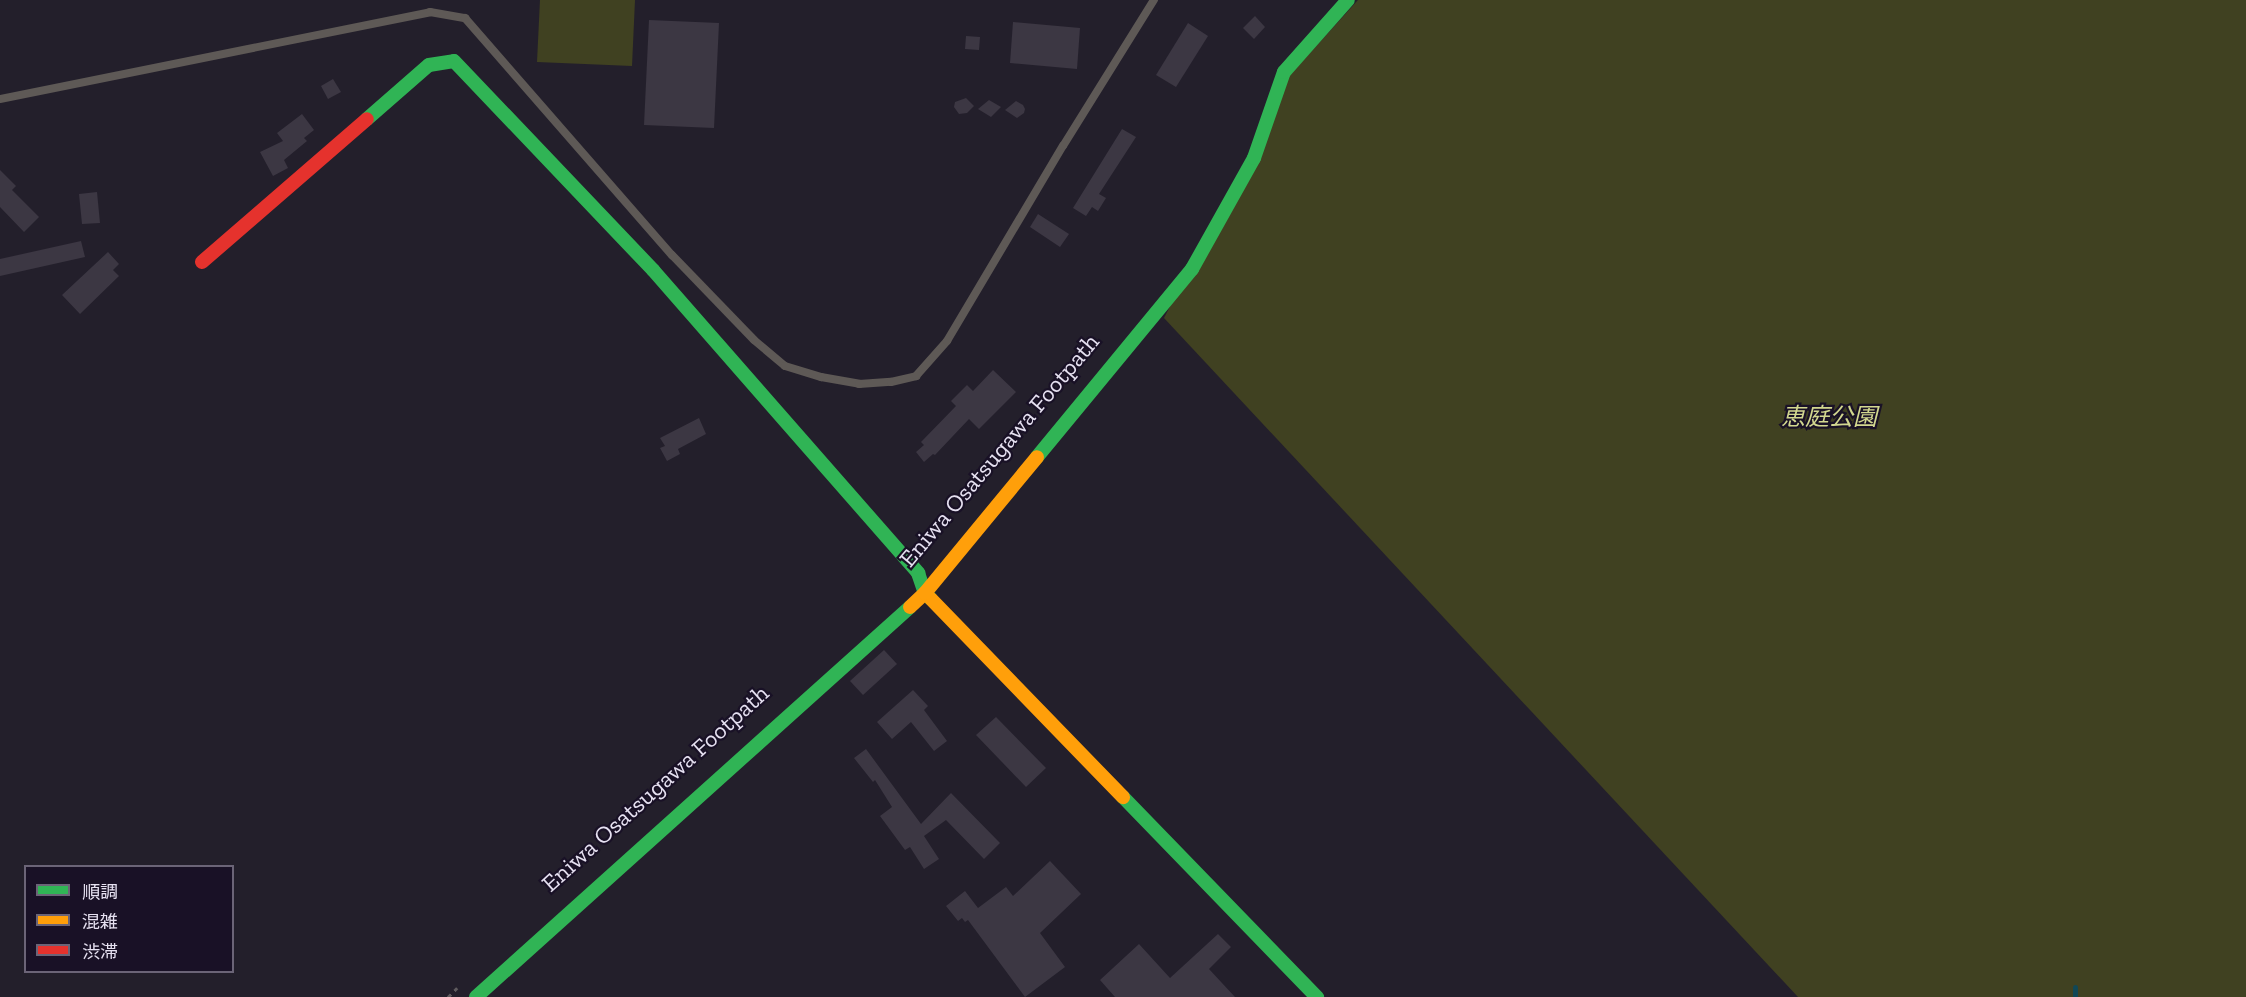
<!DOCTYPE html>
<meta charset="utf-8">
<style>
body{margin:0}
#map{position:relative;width:2246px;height:997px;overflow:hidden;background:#231f2b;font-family:"Zilla Slab","Noto Sans JP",serif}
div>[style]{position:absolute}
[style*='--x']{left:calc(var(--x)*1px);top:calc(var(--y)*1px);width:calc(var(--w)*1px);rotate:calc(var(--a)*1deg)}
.green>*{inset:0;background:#404121}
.stream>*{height:5px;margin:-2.5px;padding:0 2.5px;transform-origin:2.5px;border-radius:2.5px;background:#114756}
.building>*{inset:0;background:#3c3743}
.path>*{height:3px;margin-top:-1.5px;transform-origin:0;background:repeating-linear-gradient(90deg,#5f5b5e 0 4.5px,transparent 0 9px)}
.lane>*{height:8px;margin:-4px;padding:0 4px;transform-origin:4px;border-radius:4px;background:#5e5956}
.fast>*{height:14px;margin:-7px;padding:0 7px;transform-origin:7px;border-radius:7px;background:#30b455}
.slow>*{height:14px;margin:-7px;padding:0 7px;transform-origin:7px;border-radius:7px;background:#ff9f0a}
.jam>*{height:14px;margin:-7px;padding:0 7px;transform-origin:7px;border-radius:7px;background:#e5322d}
span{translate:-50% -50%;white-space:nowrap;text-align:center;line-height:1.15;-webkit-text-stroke:4.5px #191126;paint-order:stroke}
.park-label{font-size:24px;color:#d2d78f;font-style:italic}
.street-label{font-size:24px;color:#e6e1f1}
.legend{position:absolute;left:24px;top:865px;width:210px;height:108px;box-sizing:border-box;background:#191126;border:2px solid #6b6477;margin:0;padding:8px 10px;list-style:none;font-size:18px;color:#e6e1f1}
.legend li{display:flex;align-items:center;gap:12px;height:30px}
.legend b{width:30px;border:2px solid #6b6477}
</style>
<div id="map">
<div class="green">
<div style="clip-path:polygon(540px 0,635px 0,632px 66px,537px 62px)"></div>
<div style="clip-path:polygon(1358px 0,2246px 0,2246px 997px,1798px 997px,1164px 318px,1289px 76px)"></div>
</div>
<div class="stream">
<div style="--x:2075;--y:997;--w:10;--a:-90"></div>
</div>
<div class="building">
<div style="clip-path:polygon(1255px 16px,1265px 27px,1254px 39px,1243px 28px)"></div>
<div style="clip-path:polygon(649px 20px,719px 23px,714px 128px,644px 125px)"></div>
<div style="clip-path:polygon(1013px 22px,1080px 28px,1077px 69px,1010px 63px)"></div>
<div style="clip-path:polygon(1188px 23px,1208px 36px,1176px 87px,1156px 75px)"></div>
<div style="clip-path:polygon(966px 36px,980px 37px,979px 50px,965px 49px)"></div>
<div style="clip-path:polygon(333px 79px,341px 92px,328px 99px,321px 86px)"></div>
<div style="clip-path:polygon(966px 98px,974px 106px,967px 113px,959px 114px,954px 107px,955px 102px)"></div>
<div style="clip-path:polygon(989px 100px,1001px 107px,991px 117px,978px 109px)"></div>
<div style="clip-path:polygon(1016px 101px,1023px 105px,1025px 109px,1024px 113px,1017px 118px,1005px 110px)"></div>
<div style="clip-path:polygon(302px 114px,314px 130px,304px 138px,307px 141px,284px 160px,288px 168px,273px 176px,260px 152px,283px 141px,277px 133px)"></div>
<div style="clip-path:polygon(1122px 129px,1136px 137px,1099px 194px,1106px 198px,1098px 211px,1092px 207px,1086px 216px,1073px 208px)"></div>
<div style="clip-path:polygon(0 170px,16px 186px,12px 190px,39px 217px,24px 232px,0 207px)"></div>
<div style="clip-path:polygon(97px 192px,100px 223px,82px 224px,79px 194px)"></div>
<div style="clip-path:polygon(1038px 214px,1069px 234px,1060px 247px,1030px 227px)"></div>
<div style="clip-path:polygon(81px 241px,85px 257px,0 276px,0 259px)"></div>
<div style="clip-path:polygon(108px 252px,119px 264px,113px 270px,119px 276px,80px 314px,62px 295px)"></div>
<div style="clip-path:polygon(993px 370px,1016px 392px,979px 429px,969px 419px,935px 455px,933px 454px,924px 462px,916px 452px,924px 445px,921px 442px,956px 406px,951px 401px,967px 385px,973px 391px)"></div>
<div style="clip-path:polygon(699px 418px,706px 434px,678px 449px,680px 454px,667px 461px,660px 448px,665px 446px,660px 438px)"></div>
<div style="clip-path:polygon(884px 650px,897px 664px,863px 695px,850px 681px)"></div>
<div style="clip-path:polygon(913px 690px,928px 706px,924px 710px,947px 741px,934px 751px,911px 722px,892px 739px,877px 722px)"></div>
<div style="clip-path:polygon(996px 717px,1046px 768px,1026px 787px,976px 735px)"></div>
<div style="clip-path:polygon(866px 749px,921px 824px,951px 793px,1000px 843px,984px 859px,946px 820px,924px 836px,939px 859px,924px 869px,910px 847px,905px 850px,880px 816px,892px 807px,875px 780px,873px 782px,854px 758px)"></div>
<div style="clip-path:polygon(1050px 861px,1081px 894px,1040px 933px,1065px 967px,1025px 997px,968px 920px,965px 922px,962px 918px,958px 921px,946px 906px,965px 891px,978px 908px,1006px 887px,1013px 896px)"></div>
<div style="clip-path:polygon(1218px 934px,1231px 947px,1209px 969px,1235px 997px,1115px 997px,1100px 980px,1139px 944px,1170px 978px)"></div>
</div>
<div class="path">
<div style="--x:448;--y:997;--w:13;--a:-45"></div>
</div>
<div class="lane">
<div style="--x:0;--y:99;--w:439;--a:-11.4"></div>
<div style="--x:430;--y:12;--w:36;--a:10"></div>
<div style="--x:465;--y:18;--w:315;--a:48.9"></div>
<div style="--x:672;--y:255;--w:118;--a:46"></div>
<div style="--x:754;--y:340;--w:40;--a:40"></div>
<div style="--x:785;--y:366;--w:38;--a:17"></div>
<div style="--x:821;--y:377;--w:39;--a:10"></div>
<div style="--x:859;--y:384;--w:32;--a:-4"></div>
<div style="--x:891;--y:382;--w:26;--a:-13"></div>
<div style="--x:916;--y:376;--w:47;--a:-48.5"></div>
<div style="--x:947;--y:341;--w:227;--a:-59.3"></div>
<div style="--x:1063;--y:146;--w:172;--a:-58.1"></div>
</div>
<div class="fast">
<div style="--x:367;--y:119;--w:82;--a:-41.1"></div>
<div style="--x:429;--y:65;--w:25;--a:-9"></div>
<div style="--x:454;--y:61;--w:289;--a:46.4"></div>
<div style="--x:653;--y:270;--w:403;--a:48.8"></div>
<div style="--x:918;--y:573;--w:21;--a:71"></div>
<div style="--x:925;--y:593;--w:8;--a:45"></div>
<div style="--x:1037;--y:457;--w:244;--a:-50.5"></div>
<div style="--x:1192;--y:269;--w:127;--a:-60.8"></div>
<div style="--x:1254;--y:158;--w:91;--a:-70.8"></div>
<div style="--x:1284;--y:72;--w:96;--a:-48.4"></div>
<div style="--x:1123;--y:797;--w:279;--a:45.9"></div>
<div style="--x:476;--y:997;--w:583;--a:-41.94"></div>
</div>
<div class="slow">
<div style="--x:931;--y:599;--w:276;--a:45.9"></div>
<div style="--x:910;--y:607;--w:21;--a:-43"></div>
<div style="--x:925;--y:593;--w:176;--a:-50.5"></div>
</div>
<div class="jam">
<div style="--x:202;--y:262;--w:218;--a:-40.9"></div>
</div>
<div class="park-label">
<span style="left:1829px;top:417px">恵庭公園</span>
</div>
<div class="street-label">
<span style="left:999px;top:450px;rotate:-50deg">Eniwa Osatsugawa Footpath</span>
<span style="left:655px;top:788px;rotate:-42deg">Eniwa Osatsugawa Footpath</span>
</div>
<ul class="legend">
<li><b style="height:8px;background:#30b455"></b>順調</li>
<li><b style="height:8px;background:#ff9f0a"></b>混雑</li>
<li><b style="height:8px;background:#e5322d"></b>渋滞</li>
</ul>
</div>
